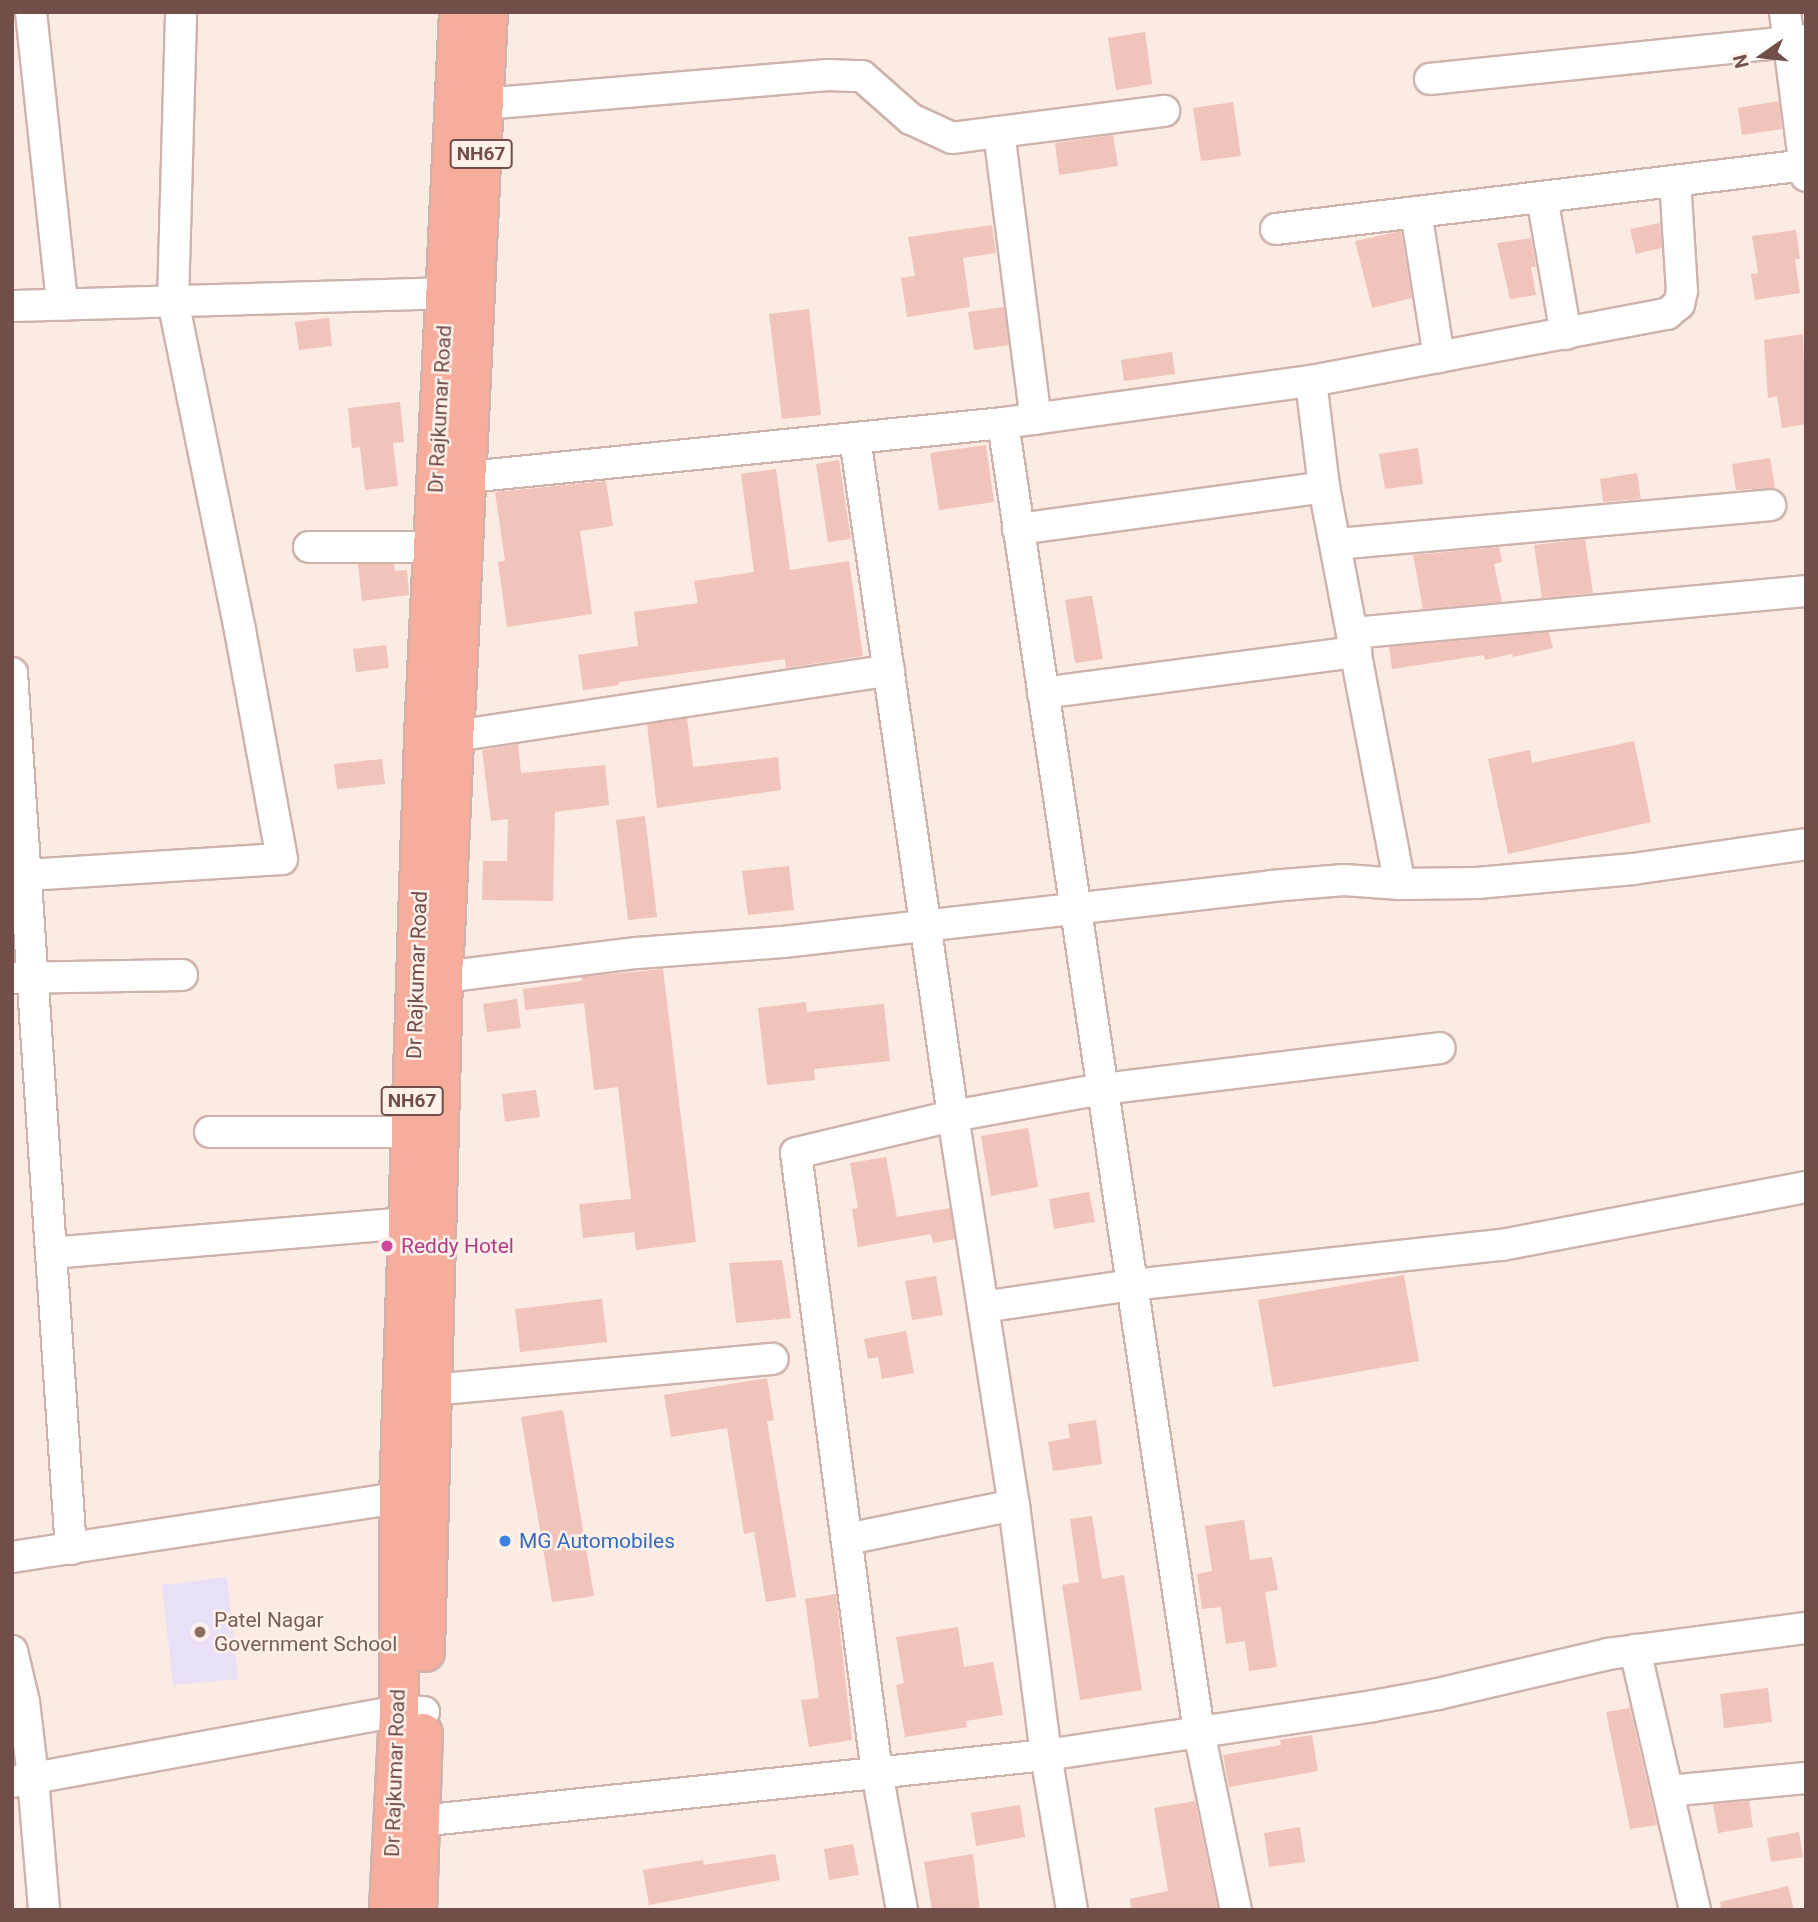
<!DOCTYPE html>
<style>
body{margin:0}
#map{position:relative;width:1818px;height:1922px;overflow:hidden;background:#fbebe3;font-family:Roboto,sans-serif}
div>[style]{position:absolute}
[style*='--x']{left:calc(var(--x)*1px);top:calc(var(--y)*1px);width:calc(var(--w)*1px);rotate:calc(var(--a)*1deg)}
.education>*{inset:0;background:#e9e0f8}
.building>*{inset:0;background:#f0c3bb}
.roads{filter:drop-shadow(2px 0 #ceb3ad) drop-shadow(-2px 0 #ceb3ad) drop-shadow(0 2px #ceb3ad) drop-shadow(0 -2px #ceb3ad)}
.minor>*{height:30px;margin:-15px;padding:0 15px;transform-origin:15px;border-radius:15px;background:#fff}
.trunk>*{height:38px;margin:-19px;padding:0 19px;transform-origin:19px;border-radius:19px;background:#f6ad9c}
.dots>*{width:19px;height:19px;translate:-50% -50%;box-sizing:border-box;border:4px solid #fff0e9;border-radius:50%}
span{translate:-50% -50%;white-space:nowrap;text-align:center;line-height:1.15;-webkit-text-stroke:5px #fff0e9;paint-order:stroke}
.shield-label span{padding:2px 5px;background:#fff0e9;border:2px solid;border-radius:5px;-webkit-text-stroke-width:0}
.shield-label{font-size:19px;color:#724e4a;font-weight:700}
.street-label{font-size:21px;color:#724e4a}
.hotel-label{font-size:21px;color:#b23c85}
.left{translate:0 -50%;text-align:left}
.shop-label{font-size:21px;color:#366cbe}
.education-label{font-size:21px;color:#785e54}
.frame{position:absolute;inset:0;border:14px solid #724e4a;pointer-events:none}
.north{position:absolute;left:1727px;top:21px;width:70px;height:70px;-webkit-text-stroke:5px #fff0e9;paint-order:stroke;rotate:256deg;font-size:19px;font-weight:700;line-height:28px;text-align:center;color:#724e4a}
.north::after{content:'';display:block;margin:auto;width:24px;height:32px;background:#724e4a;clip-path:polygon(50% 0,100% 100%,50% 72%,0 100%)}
</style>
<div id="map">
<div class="education">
<div style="clip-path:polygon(227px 1577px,238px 1679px,173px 1685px,162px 1585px)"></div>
</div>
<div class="building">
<div style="clip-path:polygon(1145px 32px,1152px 84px,1116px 90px,1108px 38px)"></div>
<div style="clip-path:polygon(1779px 101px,1782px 129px,1742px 135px,1738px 108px)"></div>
<div style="clip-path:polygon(1233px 102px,1241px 156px,1201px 161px,1193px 108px)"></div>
<div style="clip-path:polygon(1113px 135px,1118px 166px,1059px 175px,1055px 143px)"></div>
<div style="clip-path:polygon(1660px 223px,1662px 248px,1636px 254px,1630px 229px)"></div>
<div style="clip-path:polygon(992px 225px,996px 253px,963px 258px,970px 307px,907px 317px,901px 278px,915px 276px,908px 237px)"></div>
<div style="clip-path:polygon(1796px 230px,1800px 259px,1795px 259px,1800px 293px,1755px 300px,1751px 274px,1758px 273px,1752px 236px)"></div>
<div style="clip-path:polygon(1401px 231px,1412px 298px,1372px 308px,1355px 241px)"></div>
<div style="clip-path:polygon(1531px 238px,1536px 267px,1531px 267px,1536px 295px,1510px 299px,1497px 243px)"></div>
<div style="clip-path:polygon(1004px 307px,1009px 345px,974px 350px,968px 312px)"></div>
<div style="clip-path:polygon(809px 309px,821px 415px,782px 419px,769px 314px)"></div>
<div style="clip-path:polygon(329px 318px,332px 346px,299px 350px,295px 322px)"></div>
<div style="clip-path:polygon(1803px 334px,1806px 424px,1782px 428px,1777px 396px,1768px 398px,1764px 340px)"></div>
<div style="clip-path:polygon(1172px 352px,1175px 374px,1124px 381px,1121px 360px)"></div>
<div style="clip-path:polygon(400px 402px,404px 442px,393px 443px,398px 486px,365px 490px,360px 447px,352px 448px,348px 408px)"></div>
<div style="clip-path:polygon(986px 445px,994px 502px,939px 510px,930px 453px)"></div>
<div style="clip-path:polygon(1418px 448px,1423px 484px,1385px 489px,1379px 454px)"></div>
<div style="clip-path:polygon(1770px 458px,1775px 488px,1736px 490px,1732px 464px)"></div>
<div style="clip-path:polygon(839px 460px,851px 539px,828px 542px,816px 464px)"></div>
<div style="clip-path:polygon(776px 469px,790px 570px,849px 561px,863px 656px,786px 668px,785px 659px,619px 682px,619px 685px,583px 690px,578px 655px,638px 646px,634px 612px,698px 603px,694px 581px,754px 572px,741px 474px)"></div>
<div style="clip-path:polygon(1637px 473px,1641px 499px,1603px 502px,1600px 479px)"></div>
<div style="clip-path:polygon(606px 481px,613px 526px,580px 531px,592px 614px,507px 627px,498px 562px,505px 561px,495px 492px)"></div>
<div style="clip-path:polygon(1585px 539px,1593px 593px,1542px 598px,1534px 545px)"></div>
<div style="clip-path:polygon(1499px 547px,1502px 562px,1494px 564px,1502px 602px,1423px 609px,1413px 555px)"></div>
<div style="clip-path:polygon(358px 564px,394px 564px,395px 571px,407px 570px,409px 595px,362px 601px)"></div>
<div style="clip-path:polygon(1089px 596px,1092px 596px,1103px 659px,1075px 663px,1065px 600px)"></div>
<div style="clip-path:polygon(1549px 632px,1553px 648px,1513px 657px,1512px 654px,1485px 660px,1484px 655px,1392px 669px,1389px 647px)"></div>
<div style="clip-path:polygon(386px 645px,389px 668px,356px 672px,353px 649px)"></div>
<div style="clip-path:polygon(687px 718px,693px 767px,778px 757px,781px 790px,657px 808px,647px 724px)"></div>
<div style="clip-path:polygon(1634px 741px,1651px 822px,1508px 854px,1488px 759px,1530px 750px,1532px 763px)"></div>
<div style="clip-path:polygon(518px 744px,521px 773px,605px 765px,609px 805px,555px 812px,553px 901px,482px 900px,483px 861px,507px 861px,508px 819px,491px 821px,482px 750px)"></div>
<div style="clip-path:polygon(382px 759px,385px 784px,337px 789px,334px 764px)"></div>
<div style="clip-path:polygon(645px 816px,657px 917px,628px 920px,616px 820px)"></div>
<div style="clip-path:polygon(789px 866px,794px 910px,748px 915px,742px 871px)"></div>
<div style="clip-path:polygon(663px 969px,696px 1242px,636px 1250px,634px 1232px,583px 1238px,579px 1204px,631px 1199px,618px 1087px,594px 1090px,584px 1003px,525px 1010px,523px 989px,582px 981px,581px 977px)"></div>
<div style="clip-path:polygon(517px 999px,521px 1028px,487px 1032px,483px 1004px)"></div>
<div style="clip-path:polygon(806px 1002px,807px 1012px,884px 1004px,890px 1061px,814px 1069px,815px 1080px,767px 1085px,758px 1008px)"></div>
<div style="clip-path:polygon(536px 1090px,540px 1117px,505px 1122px,502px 1094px)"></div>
<div style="clip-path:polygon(1028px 1128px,1038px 1187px,991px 1196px,981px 1136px)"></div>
<div style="clip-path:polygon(886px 1157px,897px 1217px,950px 1208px,955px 1239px,933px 1243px,931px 1234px,858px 1247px,852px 1209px,858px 1208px,850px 1163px)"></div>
<div style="clip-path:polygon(1089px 1192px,1095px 1222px,1054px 1229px,1049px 1199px)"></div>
<div style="clip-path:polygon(782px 1260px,791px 1318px,736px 1323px,729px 1263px)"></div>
<div style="clip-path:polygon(1404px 1275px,1419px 1361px,1273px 1387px,1258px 1300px)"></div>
<div style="clip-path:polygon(936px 1276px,943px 1315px,912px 1320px,905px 1281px)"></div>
<div style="clip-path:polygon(602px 1299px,607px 1342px,520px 1352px,515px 1309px)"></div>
<div style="clip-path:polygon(906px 1331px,914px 1373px,882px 1379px,878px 1357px,868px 1359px,864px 1339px)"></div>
<div style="clip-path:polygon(767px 1378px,774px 1420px,767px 1421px,796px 1597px,766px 1602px,754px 1532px,744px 1534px,727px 1428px,671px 1437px,664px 1395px)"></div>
<div style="clip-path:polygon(563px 1410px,594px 1596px,552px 1602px,521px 1417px)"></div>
<div style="clip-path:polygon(1096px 1420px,1102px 1464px,1053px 1471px,1048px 1442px,1070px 1438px,1068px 1424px)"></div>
<div style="clip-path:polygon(1092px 1516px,1102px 1579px,1124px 1575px,1142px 1690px,1080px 1700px,1062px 1585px,1079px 1582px,1070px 1519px)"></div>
<div style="clip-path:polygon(1244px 1520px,1250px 1560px,1272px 1557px,1278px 1590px,1265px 1592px,1277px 1667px,1249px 1671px,1245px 1641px,1226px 1644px,1221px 1607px,1202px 1609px,1197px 1574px,1212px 1571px,1205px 1526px)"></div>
<div style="clip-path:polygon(836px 1594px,852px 1740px,809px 1747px,801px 1700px,819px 1698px,805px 1599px)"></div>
<div style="clip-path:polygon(958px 1627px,964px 1667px,993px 1662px,1003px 1715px,966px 1721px,967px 1727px,905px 1737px,896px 1685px,904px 1683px,896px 1637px)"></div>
<div style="clip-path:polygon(1768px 1688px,1772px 1722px,1724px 1728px,1720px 1694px)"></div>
<div style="clip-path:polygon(1630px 1708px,1657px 1825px,1630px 1829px,1606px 1712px)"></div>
<div style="clip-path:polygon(1312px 1735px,1318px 1771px,1229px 1787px,1223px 1755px,1281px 1745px,1280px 1740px)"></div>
<div style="clip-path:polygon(1195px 1801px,1218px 1910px,1131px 1910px,1130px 1899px,1168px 1891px,1154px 1808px)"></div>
<div style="clip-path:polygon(1749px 1801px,1753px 1827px,1718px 1833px,1713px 1804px)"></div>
<div style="clip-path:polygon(1020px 1805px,1025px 1837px,976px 1846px,971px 1813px)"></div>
<div style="clip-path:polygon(1300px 1827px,1305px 1862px,1269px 1867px,1264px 1833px)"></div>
<div style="clip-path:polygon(1799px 1832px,1803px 1857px,1771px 1862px,1767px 1838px)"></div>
<div style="clip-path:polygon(853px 1844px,859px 1875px,829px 1880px,824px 1849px)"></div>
<div style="clip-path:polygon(775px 1854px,780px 1880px,649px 1905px,643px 1870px,703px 1860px,704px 1865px)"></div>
<div style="clip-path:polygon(973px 1854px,980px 1910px,932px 1910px,924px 1862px)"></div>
<div style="clip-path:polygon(1788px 1886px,1794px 1910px,1721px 1910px,1720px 1902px)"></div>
</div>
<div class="roads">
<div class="minor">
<div style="--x:31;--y:12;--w:294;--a:83.9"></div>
<div style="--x:1785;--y:12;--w:165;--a:82.7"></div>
<div style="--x:1430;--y:79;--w:378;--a:-5.9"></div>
<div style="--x:483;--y:104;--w:346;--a:-4.8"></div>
<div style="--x:828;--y:75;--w:34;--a:2"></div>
<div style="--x:862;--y:76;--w:65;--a:41.3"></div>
<div style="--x:911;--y:119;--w:45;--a:24.9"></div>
<div style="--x:952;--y:138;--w:214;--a:-7.3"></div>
<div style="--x:999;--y:132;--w:289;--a:82.7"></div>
<div style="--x:1542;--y:197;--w:139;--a:80.1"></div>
<div style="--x:1416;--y:212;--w:147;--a:81"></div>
<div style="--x:1276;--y:229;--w:534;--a:-6.89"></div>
<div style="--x:12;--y:306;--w:433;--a:-1.7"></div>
<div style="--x:1311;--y:381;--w:107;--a:83"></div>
<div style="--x:1324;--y:487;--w:404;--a:79.2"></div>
<div style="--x:1003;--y:423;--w:1324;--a:81.48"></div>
<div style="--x:1199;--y:1732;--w:182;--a:78.3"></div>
<div style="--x:855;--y:438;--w:685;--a:81.78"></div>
<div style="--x:953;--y:1116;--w:394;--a:81.1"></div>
<div style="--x:1014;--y:1505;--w:252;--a:82.7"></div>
<div style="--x:1046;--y:1755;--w:157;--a:80.5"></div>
<div style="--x:468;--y:477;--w:538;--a:-5.76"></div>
<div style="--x:1003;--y:423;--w:311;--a:-7.8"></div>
<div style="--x:1311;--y:381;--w:362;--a:-10.7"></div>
<div style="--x:1667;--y:314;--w:16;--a:-40"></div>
<div style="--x:1679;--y:304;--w:13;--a:-77"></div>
<div style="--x:1682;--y:291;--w:110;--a:-93.6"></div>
<div style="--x:1018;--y:529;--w:309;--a:-7.8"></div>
<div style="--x:1336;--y:544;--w:436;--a:-5.1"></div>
<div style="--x:309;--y:547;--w:124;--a:0"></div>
<div style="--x:1353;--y:633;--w:455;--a:-5.3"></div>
<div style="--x:12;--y:673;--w:878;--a:86.15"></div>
<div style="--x:1043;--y:693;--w:316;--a:-7.5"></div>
<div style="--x:455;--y:736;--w:439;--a:-8.6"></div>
<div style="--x:26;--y:875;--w:256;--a:-3.6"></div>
<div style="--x:282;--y:859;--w:233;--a:-100.4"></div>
<div style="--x:240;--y:630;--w:335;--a:-101.5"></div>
<div style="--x:173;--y:302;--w:290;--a:-88.4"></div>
<div style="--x:421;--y:975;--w:22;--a:5"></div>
<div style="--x:443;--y:977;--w:195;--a:-7.1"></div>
<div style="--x:637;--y:953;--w:146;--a:-4.3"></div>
<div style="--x:783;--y:942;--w:491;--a:-6.5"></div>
<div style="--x:1271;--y:886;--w:73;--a:-4.7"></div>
<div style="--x:1344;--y:880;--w:56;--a:4.1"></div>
<div style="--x:1400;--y:884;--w:77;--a:-0.7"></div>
<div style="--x:1477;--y:883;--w:157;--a:-5.1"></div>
<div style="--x:1633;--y:869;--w:175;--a:-8.2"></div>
<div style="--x:13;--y:978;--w:169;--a:-1"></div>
<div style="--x:210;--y:1132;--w:201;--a:0"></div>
<div style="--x:51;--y:1253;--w:358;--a:-4.8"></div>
<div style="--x:983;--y:1307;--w:151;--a:-8.4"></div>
<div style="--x:1132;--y:1285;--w:372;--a:-6.2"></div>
<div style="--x:1502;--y:1245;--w:309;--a:-10.8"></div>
<div style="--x:431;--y:1390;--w:343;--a:-5.2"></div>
<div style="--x:847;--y:1539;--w:170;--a:-11.5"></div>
<div style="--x:12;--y:1557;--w:391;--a:-8.7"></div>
<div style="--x:1635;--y:1650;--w:267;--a:77"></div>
<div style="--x:12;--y:1651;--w:52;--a:76.8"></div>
<div style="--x:24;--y:1702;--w:77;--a:83.2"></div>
<div style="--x:33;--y:1778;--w:132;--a:85.2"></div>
<div style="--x:12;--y:1782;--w:393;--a:-10.4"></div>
<div style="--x:399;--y:1711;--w:25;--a:2"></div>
<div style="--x:1668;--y:1791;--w:139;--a:-5.4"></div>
<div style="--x:420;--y:1821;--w:629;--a:-6.02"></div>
<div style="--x:1046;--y:1755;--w:331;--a:-8.5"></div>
<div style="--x:1373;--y:1706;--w:66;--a:-10.5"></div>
<div style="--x:1438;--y:1694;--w:175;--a:-13.2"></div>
<div style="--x:1608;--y:1654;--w:200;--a:-7.5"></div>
<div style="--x:902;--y:1910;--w:139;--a:-100.3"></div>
<div style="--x:877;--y:1773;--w:625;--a:-97.44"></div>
<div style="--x:796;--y:1153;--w:161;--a:-13.3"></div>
<div style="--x:953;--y:1116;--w:151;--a:-10.3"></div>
<div style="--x:1102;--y:1089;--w:340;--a:-6.9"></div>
</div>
<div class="trunk">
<div style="--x:425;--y:1652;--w:675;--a:-88.47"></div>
<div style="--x:443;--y:977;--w:966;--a:-87.33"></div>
<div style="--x:389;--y:1910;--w:199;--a:-87.1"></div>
<div style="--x:399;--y:1711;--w:213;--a:-90"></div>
<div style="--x:399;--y:1498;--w:763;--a:-88.12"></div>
<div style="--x:424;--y:735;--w:724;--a:-87.23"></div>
<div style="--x:417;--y:1910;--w:177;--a:-88.1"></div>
</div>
</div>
<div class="dots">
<div style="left:387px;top:1246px;background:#d1479c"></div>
<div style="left:505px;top:1541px;background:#3f7fe0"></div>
<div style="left:200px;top:1632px;background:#8d6e63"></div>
</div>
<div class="shield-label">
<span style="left:481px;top:154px">NH67</span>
<span style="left:412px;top:1101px">NH67</span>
</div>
<div class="street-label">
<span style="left:440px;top:409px;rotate:-87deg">Dr Rajkumar Road</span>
<span style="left:417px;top:975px;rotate:-88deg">Dr Rajkumar Road</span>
<span style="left:395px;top:1773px;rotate:-88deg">Dr Rajkumar Road</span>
</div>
<div class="hotel-label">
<span class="left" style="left:401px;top:1246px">Reddy Hotel</span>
</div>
<div class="shop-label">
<span class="left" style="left:519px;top:1541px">MG Automobiles</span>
</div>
<div class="education-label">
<span class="left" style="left:214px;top:1632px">Patel Nagar<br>Government School</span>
</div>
<div class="frame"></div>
<div class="north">N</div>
</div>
